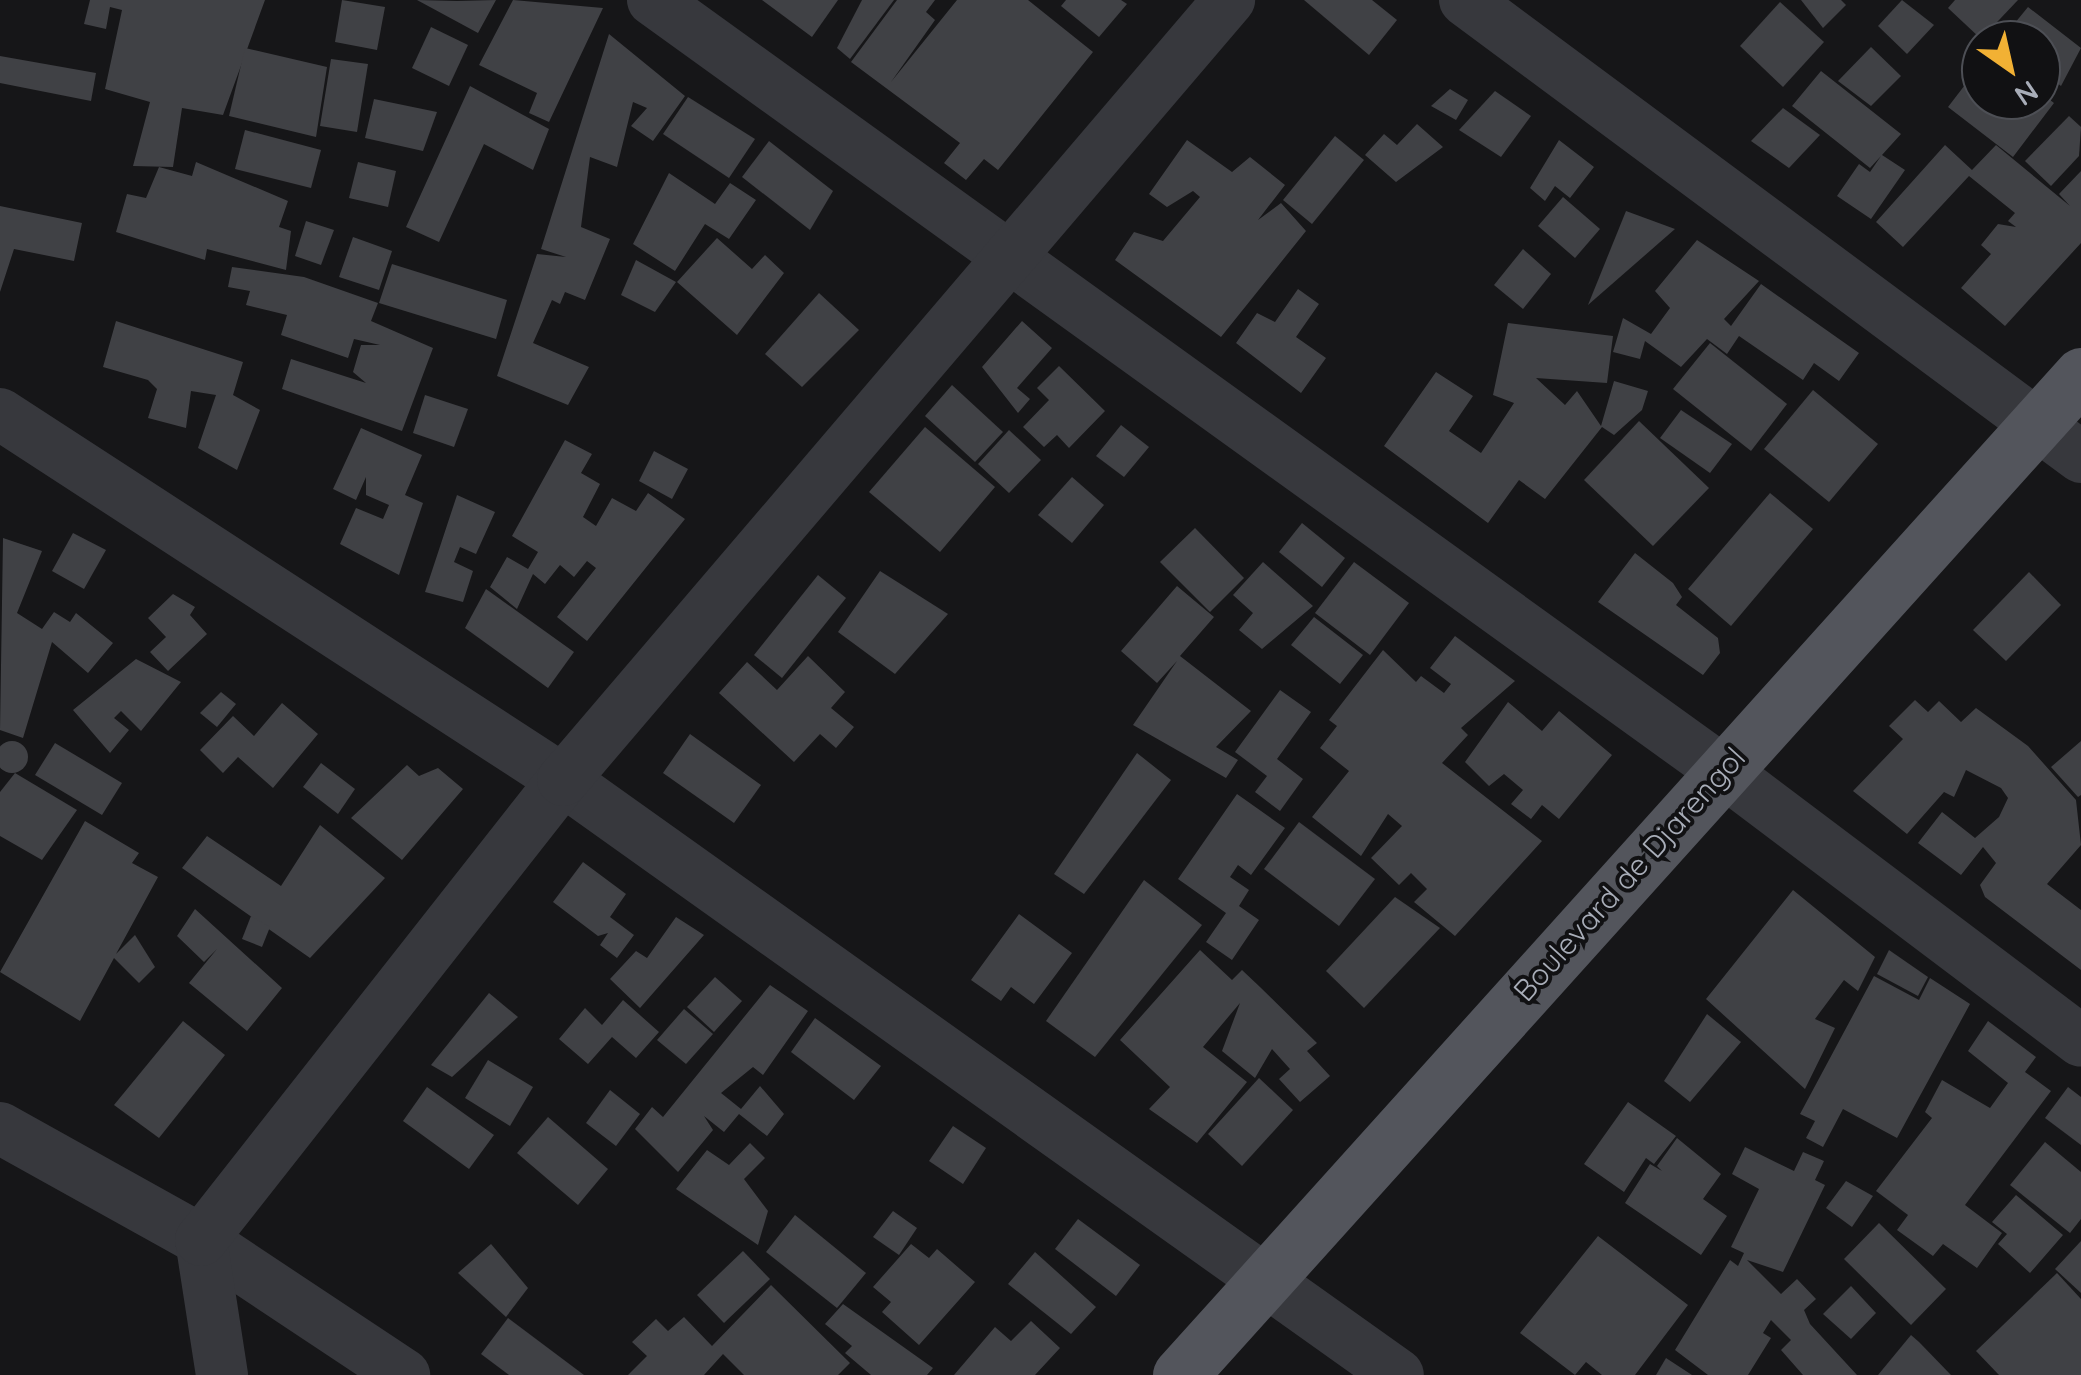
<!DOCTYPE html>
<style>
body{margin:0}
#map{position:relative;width:2081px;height:1375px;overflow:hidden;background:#161618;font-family:Quicksand,sans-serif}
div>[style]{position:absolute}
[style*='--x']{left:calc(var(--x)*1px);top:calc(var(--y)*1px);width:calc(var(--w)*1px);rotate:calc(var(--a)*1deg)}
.building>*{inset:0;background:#404145}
.round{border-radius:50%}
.minor>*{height:52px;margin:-26px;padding:0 26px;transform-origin:26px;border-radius:26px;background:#37383d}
.primary>*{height:55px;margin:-27.5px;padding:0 27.5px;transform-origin:27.5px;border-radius:27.5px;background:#53555c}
span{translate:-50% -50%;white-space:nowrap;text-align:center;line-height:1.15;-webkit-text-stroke:8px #111113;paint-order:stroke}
.street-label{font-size:30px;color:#a8adb8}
.north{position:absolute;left:1961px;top:20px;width:100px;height:100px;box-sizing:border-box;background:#111113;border:2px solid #4d4f55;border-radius:50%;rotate:146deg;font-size:28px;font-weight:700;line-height:40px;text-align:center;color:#a8adb8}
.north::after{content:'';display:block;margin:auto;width:35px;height:45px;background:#f2b134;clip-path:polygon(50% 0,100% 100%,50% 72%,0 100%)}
</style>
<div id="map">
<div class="building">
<div style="clip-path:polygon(90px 0,265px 0,223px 115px,182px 108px,173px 167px,133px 166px,150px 102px,105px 89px,122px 10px,110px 7px,106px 29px,84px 24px)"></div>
<div style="clip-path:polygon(342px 0,385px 7px,377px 50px,335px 42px)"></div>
<div style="clip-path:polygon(417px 0,457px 1px,496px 0,478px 33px)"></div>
<div style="clip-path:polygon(513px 0,603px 8px,549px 122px,529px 113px,537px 93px,479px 65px)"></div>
<div style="clip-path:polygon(762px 0,838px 0,812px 37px)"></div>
<div style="clip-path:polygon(862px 0,894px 0,850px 59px,837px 48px)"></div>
<div style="clip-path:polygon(897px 0,935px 0,926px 12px,935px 20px,891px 82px,957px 0,1028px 0,1093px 52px,998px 170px,984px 159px,966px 180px,944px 163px,960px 143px,851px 62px)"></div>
<div style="clip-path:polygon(1066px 0,1121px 0,1127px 4px,1099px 37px,1061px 6px)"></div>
<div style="clip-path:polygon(1304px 0,1372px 0,1397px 20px,1369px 55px)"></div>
<div style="clip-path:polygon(1801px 0,1841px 0,1846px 5px,1823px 28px)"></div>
<div style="clip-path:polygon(1902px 0,1934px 25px,1907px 54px,1878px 26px)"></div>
<div style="clip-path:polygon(1955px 0,2018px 0,1981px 39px,1948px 8px)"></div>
<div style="clip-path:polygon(1780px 2px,1824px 42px,1783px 87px,1740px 46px)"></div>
<div style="clip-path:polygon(2028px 7px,2081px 48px,2061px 86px,2041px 71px,2041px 40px,2001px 40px)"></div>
<div style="clip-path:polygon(431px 27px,468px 45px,449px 86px,412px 68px)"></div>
<div style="clip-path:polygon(609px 34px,685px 96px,653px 141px,631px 126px,647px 108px,633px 102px,617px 167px,590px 157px,581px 227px,610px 239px,585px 300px,565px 292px,560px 304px,552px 300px,533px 343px,589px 367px,568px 405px,497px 376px,537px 254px,566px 257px,541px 249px)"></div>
<div style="clip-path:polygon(1871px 47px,1901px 76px,1871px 106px,1838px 81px)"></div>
<div style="clip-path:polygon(245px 48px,327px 67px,316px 137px,229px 116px)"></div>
<div style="clip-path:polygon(0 56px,96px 73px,91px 101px,0 83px)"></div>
<div style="clip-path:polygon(331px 59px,368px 64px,357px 132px,320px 126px)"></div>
<div style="clip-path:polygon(1981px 64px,1981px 100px,2041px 93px,2054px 103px,2013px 157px,1948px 107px)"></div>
<div style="clip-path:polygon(1821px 71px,1901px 134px,1882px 155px,1905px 170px,1871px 219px,1837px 196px,1859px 164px,1870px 172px,1881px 156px,1870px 168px,1792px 106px)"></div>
<div style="clip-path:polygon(470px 86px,549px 129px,533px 170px,484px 144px,439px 242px,406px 227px)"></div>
<div style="clip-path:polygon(1450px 89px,1468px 100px,1456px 120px,1431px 106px)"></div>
<div style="clip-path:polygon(1495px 91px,1531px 116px,1501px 157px,1459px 130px)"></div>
<div style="clip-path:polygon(688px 97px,755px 139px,729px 178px,663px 134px)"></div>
<div style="clip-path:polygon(374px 99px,437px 112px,423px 151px,365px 138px)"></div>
<div style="clip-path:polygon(1783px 108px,1820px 135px,1789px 168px,1751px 141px)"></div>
<div style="clip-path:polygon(2069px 116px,2081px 127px,2079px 156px,2051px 186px,2025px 161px)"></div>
<div style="clip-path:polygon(1417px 124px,1443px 147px,1396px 182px,1365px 155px,1384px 134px,1397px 145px)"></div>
<div style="clip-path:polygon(245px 130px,321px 150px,311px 188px,235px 169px)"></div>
<div style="clip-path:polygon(1335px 136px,1364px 160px,1312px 224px,1283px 200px)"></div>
<div style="clip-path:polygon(1187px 140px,1232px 172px,1250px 157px,1285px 185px,1258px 220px,1281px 203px,1306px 231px,1221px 337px,1115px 260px,1134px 232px,1163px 241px,1200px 197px,1193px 191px,1167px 207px,1149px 194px)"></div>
<div style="clip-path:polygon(1559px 140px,1594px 167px,1570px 198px,1555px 186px,1545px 201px,1530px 188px)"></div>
<div style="clip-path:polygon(769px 141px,833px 191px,810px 230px,742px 177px)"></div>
<div style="clip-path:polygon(1945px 145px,1972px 170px,1996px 145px,2070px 206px,2059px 194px,2081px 171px,2081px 243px,2005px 326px,1961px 288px,1991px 254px,1981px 245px,1998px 224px,2016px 227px,2008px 221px,2015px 213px,1969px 176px,1903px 247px,1876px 222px)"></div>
<div style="clip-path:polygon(196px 162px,288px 201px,279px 227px,291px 231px,286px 270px,207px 249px,205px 260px,116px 232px,127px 194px,146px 198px,159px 167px,192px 176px)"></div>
<div style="clip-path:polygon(358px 162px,396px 171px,388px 207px,349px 198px)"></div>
<div style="clip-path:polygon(669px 173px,715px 204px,730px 183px,756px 200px,729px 239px,705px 224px,675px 271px,633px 244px)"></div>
<div style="clip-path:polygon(1563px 197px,1600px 229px,1575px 258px,1538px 226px)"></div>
<div style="clip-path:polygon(0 206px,82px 223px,74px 261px,14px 249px,0 292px)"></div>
<div style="clip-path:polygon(1626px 211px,1675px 229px,1588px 305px)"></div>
<div style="clip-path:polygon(306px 221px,334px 230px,321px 265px,295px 256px)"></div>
<div style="clip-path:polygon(353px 237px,392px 251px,379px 290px,339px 277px)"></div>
<div style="clip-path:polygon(717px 238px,752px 269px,765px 255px,784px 273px,737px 335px,677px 282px)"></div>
<div style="clip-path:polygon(1697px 240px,1759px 281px,1724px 319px,1731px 326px,1761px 284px,1859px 353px,1839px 381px,1814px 363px,1803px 380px,1739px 336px,1727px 354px,1707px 339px,1681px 367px,1645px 341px,1640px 359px,1613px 352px,1623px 318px,1651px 334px,1670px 308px,1655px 291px)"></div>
<div style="clip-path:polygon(1523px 249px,1551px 274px,1523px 309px,1494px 285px)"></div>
<div style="clip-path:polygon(636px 260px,676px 282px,655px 312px,621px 295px)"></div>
<div style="clip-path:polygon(392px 264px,507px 300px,496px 339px,379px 303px)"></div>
<div style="clip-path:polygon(232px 267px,304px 277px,378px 303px,371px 321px,433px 348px,402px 431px,282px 389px,291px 359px,366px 383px,353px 372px,361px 345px,380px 345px,354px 339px,348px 358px,281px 335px,287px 315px,246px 305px,250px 291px,228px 287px)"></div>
<div style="clip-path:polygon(1298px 289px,1319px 304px,1296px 337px,1326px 358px,1301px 393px,1236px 343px,1257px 313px,1275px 322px)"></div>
<div style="clip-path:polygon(819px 293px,859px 330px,802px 387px,765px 354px)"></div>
<div style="clip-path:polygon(116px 321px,243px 362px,233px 395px,260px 410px,237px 470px,198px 448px,216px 395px,191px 391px,186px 428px,148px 418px,157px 389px,148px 380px,103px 367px)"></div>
<div style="clip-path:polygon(1022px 321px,1052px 348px,1017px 388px,1030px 399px,1018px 413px,982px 367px)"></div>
<div style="clip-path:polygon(1508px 323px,1613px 336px,1607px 383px,1536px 378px,1565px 405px,1577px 391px,1601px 426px,1614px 381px,1648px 391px,1642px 410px,1614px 435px,1602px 427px,1545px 499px,1519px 480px,1488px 523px,1384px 446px,1436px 372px,1473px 396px,1449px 431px,1481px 453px,1514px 403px,1493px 395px)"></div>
<div style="clip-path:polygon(1710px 343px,1787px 404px,1751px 451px,1673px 389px)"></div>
<div style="clip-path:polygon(1059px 366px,1105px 411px,1069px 448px,1057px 435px,1044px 447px,1023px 427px,1049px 400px,1037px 388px)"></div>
<div style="clip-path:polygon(952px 385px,1003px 432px,975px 462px,925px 416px)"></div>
<div style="clip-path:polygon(1813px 390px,1878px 444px,1829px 502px,1764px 449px)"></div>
<div style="clip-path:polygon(425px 395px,468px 409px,454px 447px,413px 433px)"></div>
<div style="clip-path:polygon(1681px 410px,1732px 444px,1710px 473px,1660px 438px)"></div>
<div style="clip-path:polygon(1639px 421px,1709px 488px,1653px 546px,1584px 480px)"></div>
<div style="clip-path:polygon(1121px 425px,1149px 447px,1124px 477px,1096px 456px)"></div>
<div style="clip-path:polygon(925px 427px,995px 487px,940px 552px,869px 492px)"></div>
<div style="clip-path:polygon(361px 428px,422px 455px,405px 495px,423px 503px,399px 575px,340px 544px,356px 508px,383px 519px,389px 505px,366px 495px,366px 477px,356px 500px,333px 489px)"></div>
<div style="clip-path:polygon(1009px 430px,1041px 460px,1009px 493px,978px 464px)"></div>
<div style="clip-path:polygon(565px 440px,592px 454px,581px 473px,600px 484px,583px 517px,596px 526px,612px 498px,636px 511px,648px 493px,685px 519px,587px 641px,557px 617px,596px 568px,587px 561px,574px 577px,560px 565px,545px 584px,533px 574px,517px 609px,490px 587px,507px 557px,528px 569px,538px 552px,512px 536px)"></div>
<div style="clip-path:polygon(654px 451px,688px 469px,672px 499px,639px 481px)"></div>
<div style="clip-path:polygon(1072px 477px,1104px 505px,1072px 543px,1038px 515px)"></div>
<div style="clip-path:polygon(1770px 493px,1813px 529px,1731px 626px,1688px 589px)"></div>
<div style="clip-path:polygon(457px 495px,495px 512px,476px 554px,460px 547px,454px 562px,473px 571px,463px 602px,425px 592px)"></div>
<div style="clip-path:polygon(1302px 523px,1345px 558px,1322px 587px,1279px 552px)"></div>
<div style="clip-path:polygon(1195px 528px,1244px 578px,1210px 612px,1160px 562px)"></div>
<div style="clip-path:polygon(73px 533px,106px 550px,84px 589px,52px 571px)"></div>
<div style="clip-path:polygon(3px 538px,42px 551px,17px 613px,42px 629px,54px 612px,70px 622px,76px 613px,113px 643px,88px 673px,52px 642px,23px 738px,0 730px)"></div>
<div style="clip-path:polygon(1635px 553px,1673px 583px,1682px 597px,1676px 605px,1718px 638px,1720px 653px,1703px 675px,1598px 602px)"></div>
<div style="clip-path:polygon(1263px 562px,1313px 606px,1262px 649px,1239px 630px,1253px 613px,1233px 595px)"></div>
<div style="clip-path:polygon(1354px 562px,1409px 603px,1370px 655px,1315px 613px)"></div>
<div style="clip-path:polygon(880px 571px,948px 614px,895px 674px,838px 632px)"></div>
<div style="clip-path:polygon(2029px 572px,2061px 605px,2006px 661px,1973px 630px)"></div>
<div style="clip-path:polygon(818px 575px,846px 598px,782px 678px,754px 655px)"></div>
<div style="clip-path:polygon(1177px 586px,1214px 617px,1180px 656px,1251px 711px,1216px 747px,1238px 760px,1226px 778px,1133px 725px,1177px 661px,1157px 683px,1121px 651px)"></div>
<div style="clip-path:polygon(486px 589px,574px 652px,548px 688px,465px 628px)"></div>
<div style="clip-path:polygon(173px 594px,195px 607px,190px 615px,207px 634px,168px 671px,150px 652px,166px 637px,148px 618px)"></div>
<div style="clip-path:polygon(1314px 617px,1363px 655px,1340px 684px,1291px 645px)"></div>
<div style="clip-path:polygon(1455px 636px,1515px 681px,1461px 728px,1468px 735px,1442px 763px,1542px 841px,1455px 936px,1414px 902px,1427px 889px,1411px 873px,1399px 885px,1371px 858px,1402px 826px,1388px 814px,1361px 856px,1312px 817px,1349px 771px,1320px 748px,1337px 726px,1329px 720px,1383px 650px,1416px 682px,1421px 676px,1444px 693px,1451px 684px,1430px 668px)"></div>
<div style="clip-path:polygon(808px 656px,845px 692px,831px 708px,854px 727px,836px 748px,820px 734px,794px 762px,719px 693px,747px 662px,777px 690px)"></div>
<div style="clip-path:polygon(136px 659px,181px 682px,141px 731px,121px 711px,114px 718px,129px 730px,110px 753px,73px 710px)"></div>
<div style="clip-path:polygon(1280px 690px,1311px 712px,1277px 759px,1303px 779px,1280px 811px,1255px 792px,1267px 776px,1235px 752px)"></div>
<div style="clip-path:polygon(221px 692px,236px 704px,217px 727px,200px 713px)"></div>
<div style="clip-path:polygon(1915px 700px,1928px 712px,1939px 701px,1961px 722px,1976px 708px,2028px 746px,2076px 800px,2081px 845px,2047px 884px,2081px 910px,2081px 970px,1985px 897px,1980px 885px,1996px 863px,1983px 847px,1961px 875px,1918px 843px,1942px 812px,1975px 838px,1999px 817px,2008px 798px,2001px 788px,1966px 770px,1954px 797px,1944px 792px,1907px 834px,1853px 791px,1903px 739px,1889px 726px)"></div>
<div style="clip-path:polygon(1508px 702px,1542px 731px,1559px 711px,1612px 755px,1559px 819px,1542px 805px,1531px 819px,1511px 804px,1523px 790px,1504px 774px,1489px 786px,1465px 762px)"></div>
<div style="clip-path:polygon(282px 703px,318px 734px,273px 788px,238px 757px,223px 773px,200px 750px,233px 716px,254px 736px)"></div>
<div style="clip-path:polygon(690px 734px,761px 785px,734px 823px,663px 773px)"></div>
<div style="clip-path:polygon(2081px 741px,2081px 795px,2078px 797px,2051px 767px)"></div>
<div class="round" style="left:-4px;top:741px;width:32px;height:32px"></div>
<div style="clip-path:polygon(55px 743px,122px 783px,102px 815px,35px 775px)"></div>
<div style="clip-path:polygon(1137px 753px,1171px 780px,1084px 894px,1054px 874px)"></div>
<div style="clip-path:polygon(321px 763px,355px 789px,338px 814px,303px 787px)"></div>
<div style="clip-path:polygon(407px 765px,419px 776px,438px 768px,463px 789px,402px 860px,351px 818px)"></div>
<div style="clip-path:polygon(15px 773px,77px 810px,42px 860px,0 836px,0 792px)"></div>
<div style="clip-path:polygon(1237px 794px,1285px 828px,1251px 875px,1238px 865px,1230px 877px,1249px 890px,1239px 906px,1259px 920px,1232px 960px,1206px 942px,1226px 913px,1178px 879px)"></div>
<div style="clip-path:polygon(85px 821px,139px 853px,132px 863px,158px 877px,116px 954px,135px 935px,155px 967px,139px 983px,114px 958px,80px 1021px,0 972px)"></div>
<div style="clip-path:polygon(1299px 822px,1375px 879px,1339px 926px,1264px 869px)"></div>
<div style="clip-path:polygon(320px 825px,385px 878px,310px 958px,182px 868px,207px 836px,281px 886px)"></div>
<div style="clip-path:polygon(583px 862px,626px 894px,610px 917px,634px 935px,617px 958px,600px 945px,608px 933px,598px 936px,553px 902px)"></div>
<div style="clip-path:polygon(1144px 880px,1202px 925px,1095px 1057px,1046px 1021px)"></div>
<div style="clip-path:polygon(1793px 890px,1875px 957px,1858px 991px,1844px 980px,1815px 1019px,1835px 1028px,1805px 1089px,1706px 999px)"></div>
<div style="clip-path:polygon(1395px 897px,1440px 928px,1364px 1008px,1326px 971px)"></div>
<div style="clip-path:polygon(195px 909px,282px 988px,247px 1031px,189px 983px,217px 949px,204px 962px,177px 936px)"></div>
<div style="clip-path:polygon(1019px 914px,1072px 953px,1034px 1004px,1011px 987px,1001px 1001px,971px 980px)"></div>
<div style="clip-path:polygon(251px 916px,270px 927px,262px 947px,242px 939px)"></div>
<div style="clip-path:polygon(676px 917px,704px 935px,640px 1008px,610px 979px,636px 951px,647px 958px)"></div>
<div style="clip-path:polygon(1200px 950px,1232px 980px,1242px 970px,1260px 987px,1317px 1043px,1307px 1051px,1330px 1076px,1300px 1102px,1279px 1079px,1290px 1069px,1272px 1049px,1255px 1078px,1222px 1051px,1240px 1003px,1203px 1047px,1247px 1082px,1197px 1143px,1149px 1109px,1170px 1087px,1120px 1040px)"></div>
<div style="clip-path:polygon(1889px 950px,1928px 977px,1918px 996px,1877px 974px)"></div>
<div style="clip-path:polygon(1874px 976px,1919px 1000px,1930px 978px,1970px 1004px,1897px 1138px,1843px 1109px,1823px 1147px,1806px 1138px,1815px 1121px,1800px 1114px)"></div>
<div style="clip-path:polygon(715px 977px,742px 1001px,714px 1032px,687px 1007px)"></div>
<div style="clip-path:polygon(770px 985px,808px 1011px,763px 1075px,753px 1067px,721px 1093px,741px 1109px,760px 1086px,784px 1114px,767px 1136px,739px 1114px,724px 1132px,704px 1116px,713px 1130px,678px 1172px,635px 1129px,652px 1107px,663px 1117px)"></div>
<div style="clip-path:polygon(489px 993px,518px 1017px,452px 1077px,431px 1065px)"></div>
<div style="clip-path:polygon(623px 1000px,659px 1032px,636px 1058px,612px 1037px,588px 1064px,559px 1039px,585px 1008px,602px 1025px)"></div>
<div style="clip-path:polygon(684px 1009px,713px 1034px,686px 1064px,657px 1040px)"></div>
<div style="clip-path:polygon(1707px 1014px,1741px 1042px,1690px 1102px,1664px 1081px)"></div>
<div style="clip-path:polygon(815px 1018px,881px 1066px,854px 1100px,791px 1052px)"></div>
<div style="clip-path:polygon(183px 1021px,225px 1055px,159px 1138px,114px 1105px)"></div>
<div style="clip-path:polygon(1988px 1021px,2036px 1057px,2025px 1072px,2051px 1091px,1965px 1205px,2002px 1233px,1977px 1268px,1943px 1244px,1933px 1256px,1897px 1230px,1908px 1215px,1876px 1191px,1932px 1118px,1925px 1112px,1942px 1080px,1990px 1108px,2008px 1083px,1968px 1051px)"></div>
<div style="clip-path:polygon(488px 1060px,533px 1087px,510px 1126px,465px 1098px)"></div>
<div style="clip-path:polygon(1259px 1078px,1293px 1110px,1242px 1166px,1208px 1134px)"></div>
<div style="clip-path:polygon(427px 1087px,494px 1135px,469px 1169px,403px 1121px)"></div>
<div style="clip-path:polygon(2068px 1087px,2081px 1097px,2081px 1145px,2045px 1118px)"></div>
<div style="clip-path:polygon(610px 1090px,640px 1114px,616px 1146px,586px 1123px)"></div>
<div style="clip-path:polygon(1628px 1102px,1676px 1136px,1654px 1164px,1646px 1158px,1624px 1192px,1584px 1164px)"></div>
<div style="clip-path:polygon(548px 1117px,608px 1169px,578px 1205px,517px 1153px)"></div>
<div style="clip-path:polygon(953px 1126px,986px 1148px,963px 1184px,929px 1161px)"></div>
<div style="clip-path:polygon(1677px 1138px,1721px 1174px,1703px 1199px,1727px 1216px,1701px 1255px,1625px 1203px,1650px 1164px,1662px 1171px,1657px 1166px)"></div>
<div style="clip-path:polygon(2045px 1142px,2081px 1172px,2081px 1219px,2070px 1233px,2010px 1185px)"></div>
<div style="clip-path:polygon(750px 1143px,765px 1158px,744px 1179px,768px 1211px,758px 1245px,676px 1189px,707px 1150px,729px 1165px)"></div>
<div style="clip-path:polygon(1745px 1147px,1794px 1171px,1803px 1152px,1824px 1161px,1815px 1180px,1825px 1185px,1783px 1272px,1747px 1260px,1781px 1294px,1797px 1279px,1816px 1299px,1804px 1310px,1810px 1324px,1857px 1375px,1803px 1375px,1781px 1350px,1791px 1340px,1771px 1320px,1763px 1333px,1771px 1338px,1748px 1375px,1708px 1375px,1675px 1350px,1730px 1260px,1738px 1266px,1744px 1253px,1731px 1247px,1759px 1189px,1732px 1174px)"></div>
<div style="clip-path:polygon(1846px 1181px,1873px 1196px,1852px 1227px,1826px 1208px)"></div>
<div style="clip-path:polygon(2016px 1195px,2063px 1235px,2030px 1273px,1998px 1244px,2007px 1234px,1992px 1222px)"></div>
<div style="clip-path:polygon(893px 1211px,917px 1228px,899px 1255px,873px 1237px)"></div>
<div style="clip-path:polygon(795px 1215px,866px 1273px,837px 1308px,766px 1252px)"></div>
<div style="clip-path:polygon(1078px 1219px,1140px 1265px,1116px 1296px,1055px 1249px)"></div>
<div style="clip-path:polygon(1879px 1223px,1946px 1289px,1911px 1325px,1844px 1259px)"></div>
<div style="clip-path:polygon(1598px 1236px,1688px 1305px,1635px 1375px,1602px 1375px,1586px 1362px,1575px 1375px,1520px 1333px)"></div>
<div style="clip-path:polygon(2081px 1241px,2081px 1293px,2055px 1269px)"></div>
<div style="clip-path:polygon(491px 1244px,528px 1288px,506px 1317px,458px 1273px)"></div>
<div style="clip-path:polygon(911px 1244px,929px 1258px,937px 1249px,975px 1282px,919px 1345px,882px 1312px,891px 1302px,873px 1287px)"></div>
<div style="clip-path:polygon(743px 1251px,770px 1279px,724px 1323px,697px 1295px)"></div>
<div style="clip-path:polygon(1035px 1252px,1096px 1307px,1071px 1334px,1008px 1284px)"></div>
<div style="clip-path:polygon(2057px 1273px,2081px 1299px,2081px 1375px,1999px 1375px,1976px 1351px)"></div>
<div style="clip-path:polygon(771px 1285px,850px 1363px,838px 1375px,744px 1375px,723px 1354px,704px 1375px,628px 1375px,647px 1356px,632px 1342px,656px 1319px,668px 1331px,684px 1317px,712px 1346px)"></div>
<div style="clip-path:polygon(1851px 1286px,1876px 1313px,1851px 1339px,1823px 1314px)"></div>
<div style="clip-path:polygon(843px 1304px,933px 1368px,927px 1375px,871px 1375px,845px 1353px,852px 1346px,825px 1324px)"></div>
<div style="clip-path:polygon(508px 1318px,584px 1375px,509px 1375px,481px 1354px)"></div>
<div style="clip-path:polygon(1031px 1321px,1060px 1348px,1035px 1375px,954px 1375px,995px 1327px,1011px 1341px)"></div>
<div style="clip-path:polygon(1911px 1335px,1919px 1342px,1951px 1375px,1878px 1375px)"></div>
<div style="clip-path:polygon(1666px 1358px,1692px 1375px,1656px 1375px)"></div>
</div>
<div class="minor">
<div style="--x:653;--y:0;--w:1319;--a:35.78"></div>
<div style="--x:1723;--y:771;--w:448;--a:37"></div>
<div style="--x:1465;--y:0;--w:767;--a:36.57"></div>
<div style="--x:0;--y:414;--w:672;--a:33.03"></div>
<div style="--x:563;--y:780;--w:1025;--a:35.47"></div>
<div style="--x:0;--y:1128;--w:230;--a:29.1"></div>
<div style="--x:201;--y:1240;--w:244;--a:33.6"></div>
<div style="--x:222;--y:1375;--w:137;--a:-98.8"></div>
<div style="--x:201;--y:1240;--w:585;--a:-51.8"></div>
<div style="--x:563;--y:780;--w:1026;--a:-49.51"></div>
</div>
<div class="primary">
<div style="--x:1180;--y:1375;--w:1346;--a:-47.98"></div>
</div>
<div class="street-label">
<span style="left:1629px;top:874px;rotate:-48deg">Boulevard de Djarengol</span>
</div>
<div class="north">N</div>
</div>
